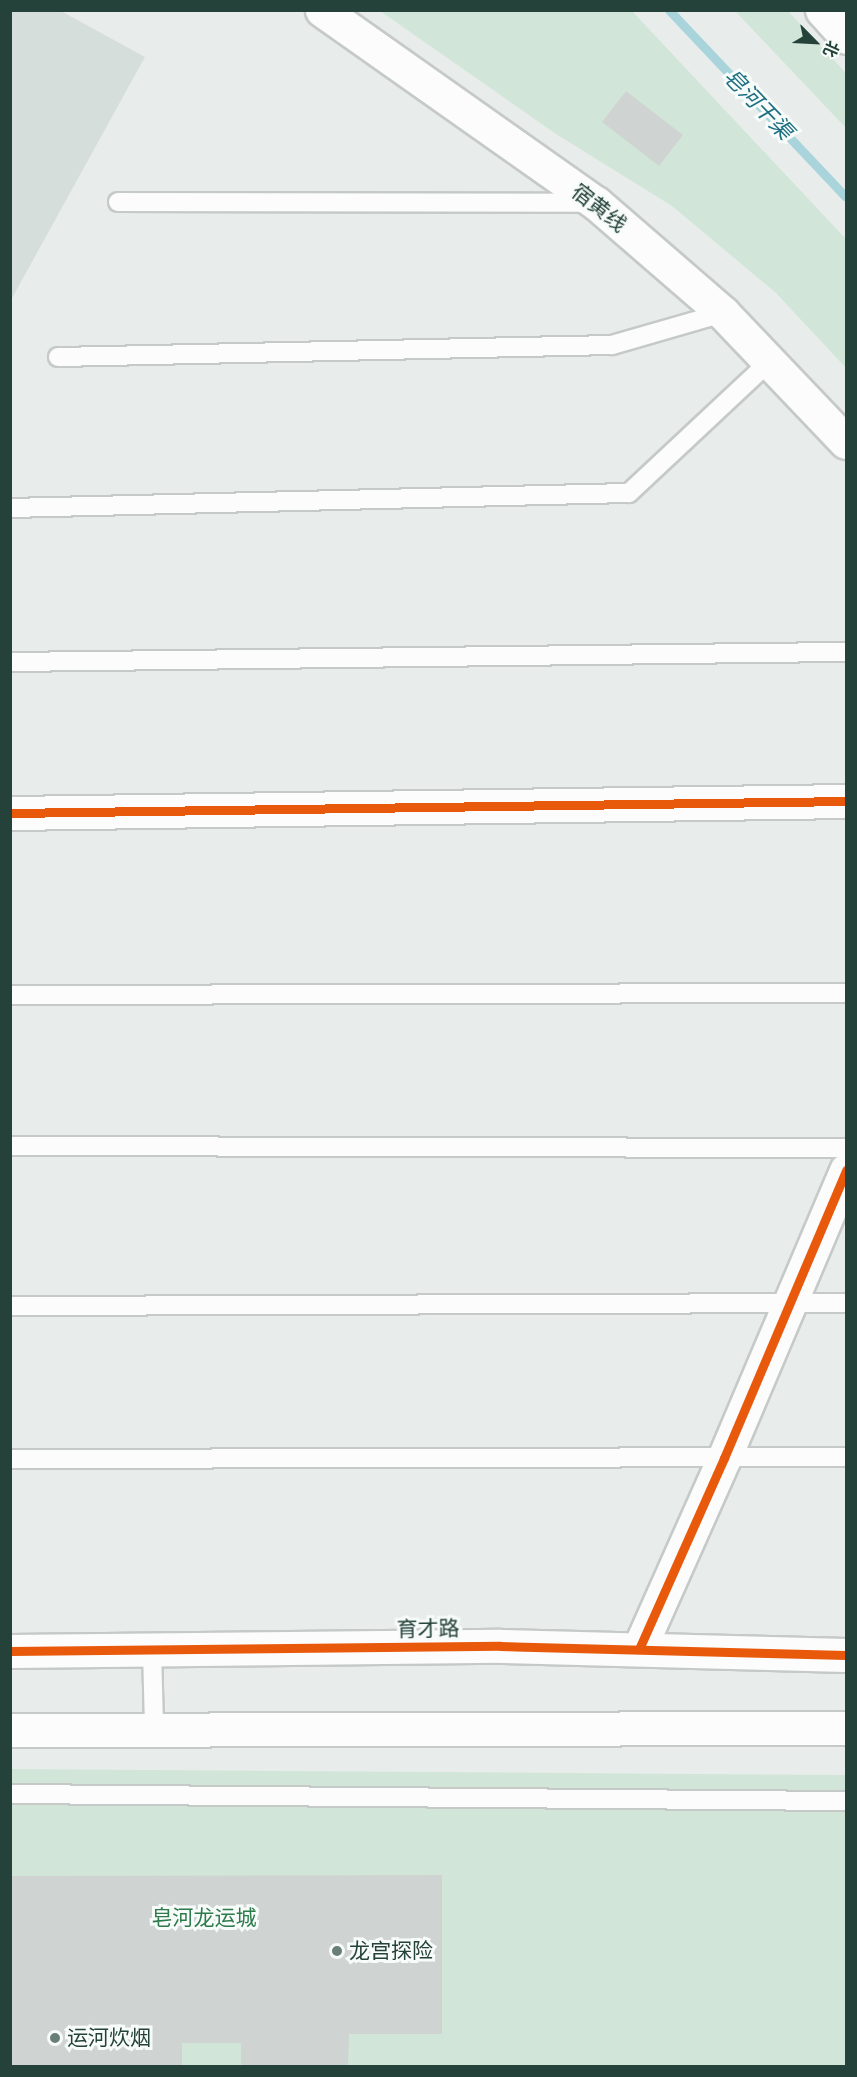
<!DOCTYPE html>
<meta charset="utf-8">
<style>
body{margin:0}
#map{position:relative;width:857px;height:2077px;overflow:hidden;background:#e8edeb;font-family:Inter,"Noto Sans SC",sans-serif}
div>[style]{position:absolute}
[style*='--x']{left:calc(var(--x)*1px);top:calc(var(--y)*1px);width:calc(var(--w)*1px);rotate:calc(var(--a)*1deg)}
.built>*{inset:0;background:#d6dedb}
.green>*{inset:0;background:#d1e6d8}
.stream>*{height:9px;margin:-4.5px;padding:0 4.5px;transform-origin:4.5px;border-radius:4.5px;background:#a9d4db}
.building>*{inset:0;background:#cfd4d2}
.roads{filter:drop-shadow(2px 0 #c5cac8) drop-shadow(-2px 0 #c5cac8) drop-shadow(0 2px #c5cac8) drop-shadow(0 -2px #c5cac8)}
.service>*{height:18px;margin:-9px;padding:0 9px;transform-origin:9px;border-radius:9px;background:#fcfcfc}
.minor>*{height:33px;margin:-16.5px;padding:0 16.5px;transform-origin:16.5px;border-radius:16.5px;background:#fcfcfc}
.tertiary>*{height:33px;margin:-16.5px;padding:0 16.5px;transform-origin:16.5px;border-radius:16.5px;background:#fcfcfc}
.secondary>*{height:33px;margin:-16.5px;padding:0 16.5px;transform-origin:16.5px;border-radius:16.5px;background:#fcfcfc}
.cycleway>*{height:9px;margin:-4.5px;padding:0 4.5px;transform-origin:4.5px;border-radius:4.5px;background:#e8590c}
.dots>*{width:16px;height:16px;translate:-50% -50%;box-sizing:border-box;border:3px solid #f7fbf9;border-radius:50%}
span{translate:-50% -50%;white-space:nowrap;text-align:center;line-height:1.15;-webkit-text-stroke:6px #f7fbf9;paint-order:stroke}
.street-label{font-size:21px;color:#24423a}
.park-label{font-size:21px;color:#2d7a4b}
.poi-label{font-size:21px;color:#24423a}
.left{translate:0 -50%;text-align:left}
.water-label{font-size:22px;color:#1c6f80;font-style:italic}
.frame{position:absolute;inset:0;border:12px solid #24423a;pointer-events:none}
.north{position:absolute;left:785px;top:12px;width:60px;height:60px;-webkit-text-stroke:4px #f7fbf9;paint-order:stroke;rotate:114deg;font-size:16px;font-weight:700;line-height:24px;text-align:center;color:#24423a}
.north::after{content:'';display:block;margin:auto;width:21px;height:27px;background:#24423a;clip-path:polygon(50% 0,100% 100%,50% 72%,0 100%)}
</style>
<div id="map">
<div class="built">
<div style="clip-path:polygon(11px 10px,61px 11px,145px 57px,11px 300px)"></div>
</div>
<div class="green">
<div style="clip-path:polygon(380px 11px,632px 11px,846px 239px,846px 368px,776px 293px,672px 206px,556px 134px)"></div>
<div style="clip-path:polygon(735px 11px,788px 11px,846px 73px,846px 128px)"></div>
<div style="clip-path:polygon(10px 1769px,846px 1775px,846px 2066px,11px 2066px)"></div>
</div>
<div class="stream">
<div style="--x:669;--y:10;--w:257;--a:46.6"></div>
</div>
<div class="building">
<div style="clip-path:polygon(626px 91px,683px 135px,659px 166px,602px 122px)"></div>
<div style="clip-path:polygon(442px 1875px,442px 2034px,349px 2034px,348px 2066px,241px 2066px,241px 2043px,182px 2043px,182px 2066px,10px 2066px,10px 1876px)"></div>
</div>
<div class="roads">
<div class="service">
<div style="--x:118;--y:202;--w:473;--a:0.1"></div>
<div style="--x:58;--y:357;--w:554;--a:-1.24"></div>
<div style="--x:612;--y:345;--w:116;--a:-16.1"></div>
<div style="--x:10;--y:508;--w:619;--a:-1.39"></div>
<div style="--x:629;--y:493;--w:190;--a:-43.1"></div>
<div style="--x:10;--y:662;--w:836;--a:-0.69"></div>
<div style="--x:10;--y:995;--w:836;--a:-0.14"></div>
<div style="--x:10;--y:1146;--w:836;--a:0.14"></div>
<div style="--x:10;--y:1306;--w:836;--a:-0.21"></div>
<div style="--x:10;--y:1459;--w:836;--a:-0.14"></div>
<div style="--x:152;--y:1650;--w:79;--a:88.5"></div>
<div style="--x:10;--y:1794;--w:836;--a:0.48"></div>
</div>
<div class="minor">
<div style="--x:822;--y:10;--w:36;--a:48"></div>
<div style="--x:10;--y:813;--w:836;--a:-0.82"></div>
<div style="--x:639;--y:1649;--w:209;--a:-66"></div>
<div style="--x:724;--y:1458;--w:313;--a:-67"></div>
</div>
<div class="tertiary">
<div style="--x:10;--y:1651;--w:490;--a:-0.6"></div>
<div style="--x:500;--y:1646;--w:346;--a:1.5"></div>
<div style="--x:10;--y:1730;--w:836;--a:-0.14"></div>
</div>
<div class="secondary">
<div style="--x:322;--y:10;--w:335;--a:35.2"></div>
<div style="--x:596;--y:203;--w:168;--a:40.9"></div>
<div style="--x:723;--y:313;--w:178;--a:46.4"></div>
</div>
</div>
<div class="cycleway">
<div style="--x:10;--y:813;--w:836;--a:-0.82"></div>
<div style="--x:639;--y:1649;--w:209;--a:-66"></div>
<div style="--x:724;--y:1458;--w:313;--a:-67"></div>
<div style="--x:10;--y:1651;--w:490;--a:-0.6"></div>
<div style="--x:500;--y:1646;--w:346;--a:1.5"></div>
</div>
<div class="dots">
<div style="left:337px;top:1951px;background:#697e78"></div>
<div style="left:55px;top:2038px;background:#697e78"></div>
</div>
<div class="street-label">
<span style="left:599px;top:208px;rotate:38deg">宿黄线</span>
<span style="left:428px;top:1629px;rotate:-1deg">育才路</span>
</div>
<div class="park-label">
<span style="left:204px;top:1918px">皂河龙运城</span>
</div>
<div class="poi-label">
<span class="left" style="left:349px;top:1951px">龙宫探险</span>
<span class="left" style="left:67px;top:2038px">运河炊烟</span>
</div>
<div class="water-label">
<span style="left:758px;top:104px;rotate:46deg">皂河干渠</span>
</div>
<div class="frame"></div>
<div class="north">北</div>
</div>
